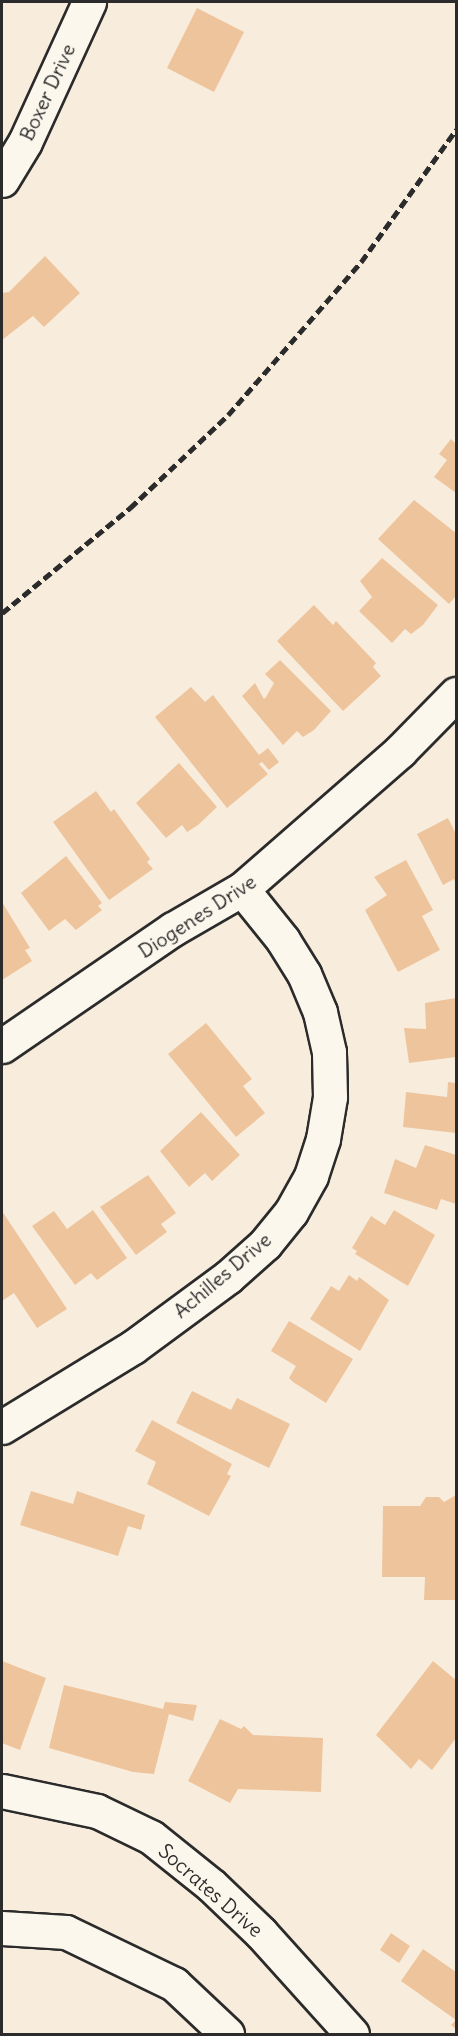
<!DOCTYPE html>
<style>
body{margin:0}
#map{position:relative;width:458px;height:2036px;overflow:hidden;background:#f8eddc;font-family:Delius,sans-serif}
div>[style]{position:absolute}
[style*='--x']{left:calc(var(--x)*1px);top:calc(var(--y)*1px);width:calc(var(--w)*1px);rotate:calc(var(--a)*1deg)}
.building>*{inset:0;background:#eec49d}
.roads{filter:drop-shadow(2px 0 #2b2b2b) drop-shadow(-2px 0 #2b2b2b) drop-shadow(0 2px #2b2b2b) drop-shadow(0 -2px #2b2b2b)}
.minor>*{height:33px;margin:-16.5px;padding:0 16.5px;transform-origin:16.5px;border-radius:16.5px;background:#fbf7ec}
.rail>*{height:4.5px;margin-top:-2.25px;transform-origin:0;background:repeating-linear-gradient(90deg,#2b2b2b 0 9px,transparent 0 13.5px)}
span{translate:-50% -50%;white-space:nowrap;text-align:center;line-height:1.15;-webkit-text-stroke:4.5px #fbf7ec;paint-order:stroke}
.street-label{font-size:20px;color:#2b2b2b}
.frame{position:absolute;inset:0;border:3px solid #2b2b2b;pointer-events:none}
</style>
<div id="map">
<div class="building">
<div style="clip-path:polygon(197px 8px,244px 32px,214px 92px,167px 68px)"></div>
<div style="clip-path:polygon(45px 256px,80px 293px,44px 327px,33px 316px,2px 340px,2px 293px,9px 292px)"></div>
<div style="clip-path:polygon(451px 439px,456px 444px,456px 493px,434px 477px,447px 460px,439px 454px)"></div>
<div style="clip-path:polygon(414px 500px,456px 533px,456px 596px,449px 604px,378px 539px)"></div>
<div style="clip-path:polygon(382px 558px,438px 605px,423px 625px,411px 634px,405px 629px,392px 643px,359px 611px,372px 597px,360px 581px)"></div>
<div style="clip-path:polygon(314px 605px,333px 625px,336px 621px,376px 663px,373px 667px,381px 676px,343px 711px,277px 641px)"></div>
<div style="clip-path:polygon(280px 660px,331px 711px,314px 730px,303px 737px,297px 731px,283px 745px,242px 696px,255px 683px,264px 699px,266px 697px,274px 683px,265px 674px)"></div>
<div style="clip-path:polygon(191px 687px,205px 702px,213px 695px,259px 755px,268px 748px,279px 762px,269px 770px,262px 762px,259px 764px,268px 774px,227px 808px,155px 717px)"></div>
<div style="clip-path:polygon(179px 763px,217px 807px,198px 825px,187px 832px,182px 825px,166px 838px,136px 803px)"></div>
<div style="clip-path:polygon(96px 791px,111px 812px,114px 809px,150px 859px,147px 862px,153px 869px,109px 900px,53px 822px)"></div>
<div style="clip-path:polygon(448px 818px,456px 834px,456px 885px,454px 879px,443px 885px,417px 834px)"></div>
<div style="clip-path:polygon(66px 856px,102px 903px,98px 906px,102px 910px,76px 930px,65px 919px,49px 931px,21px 893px)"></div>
<div style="clip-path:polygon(406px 860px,433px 910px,422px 916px,440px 950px,398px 972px,365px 910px,387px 895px,374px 877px)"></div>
<div style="clip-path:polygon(2px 902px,30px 948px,25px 950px,32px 961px,2px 980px)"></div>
<div style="clip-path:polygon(456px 998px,456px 1057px,409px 1063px,404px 1028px,426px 1029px,425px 1003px)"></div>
<div style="clip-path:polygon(206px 1023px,252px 1079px,243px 1086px,265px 1113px,236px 1137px,168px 1054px)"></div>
<div style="clip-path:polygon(448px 1082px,456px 1083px,456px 1133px,403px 1127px,406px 1092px,447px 1097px)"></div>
<div style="clip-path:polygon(201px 1112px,240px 1155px,212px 1181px,205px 1173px,189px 1187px,160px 1151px)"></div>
<div style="clip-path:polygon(425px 1145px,456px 1155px,456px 1204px,441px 1199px,437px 1210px,384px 1193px,395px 1159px,416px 1168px)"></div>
<div style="clip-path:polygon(148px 1175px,176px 1213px,161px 1224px,167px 1232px,136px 1255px,100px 1207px)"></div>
<div style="clip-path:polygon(93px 1210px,127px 1258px,97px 1280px,91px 1273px,75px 1285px,32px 1226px,54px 1211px,67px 1229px)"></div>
<div style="clip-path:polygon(394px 1210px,435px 1235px,408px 1286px,355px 1254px,357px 1251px,352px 1248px,371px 1216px,385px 1225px)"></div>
<div style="clip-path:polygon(2px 1211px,67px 1309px,37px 1328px,14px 1293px,2px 1301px)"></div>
<div style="clip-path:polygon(349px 1275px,357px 1281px,359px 1277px,389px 1300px,360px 1351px,310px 1319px,331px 1286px,339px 1291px)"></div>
<div style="clip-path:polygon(289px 1321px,353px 1359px,326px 1403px,293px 1382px,289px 1378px,296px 1366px,271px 1351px)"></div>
<div style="clip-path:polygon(192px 1391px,231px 1410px,237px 1398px,290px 1424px,269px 1468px,176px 1423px)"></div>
<div style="clip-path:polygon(152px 1420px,232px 1464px,227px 1474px,231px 1476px,209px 1516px,147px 1484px,156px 1462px,135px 1451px)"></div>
<div style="clip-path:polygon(31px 1491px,73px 1504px,77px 1491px,145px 1515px,141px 1530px,128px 1526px,118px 1556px,20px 1525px)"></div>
<div style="clip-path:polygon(456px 1495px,456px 1600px,424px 1600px,425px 1577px,382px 1577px,383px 1506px,420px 1506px,426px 1497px,439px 1497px,444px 1502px)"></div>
<div style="clip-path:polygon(2px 1661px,46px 1678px,20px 1750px,2px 1743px)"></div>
<div style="clip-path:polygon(433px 1661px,456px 1680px,456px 1738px,432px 1770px,419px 1759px,411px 1769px,376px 1735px)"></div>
<div style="clip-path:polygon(64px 1685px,163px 1709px,165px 1702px,197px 1705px,193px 1721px,169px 1714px,154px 1774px,133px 1772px,49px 1748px)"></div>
<div style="clip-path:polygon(220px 1719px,241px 1729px,244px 1726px,253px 1735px,323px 1738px,321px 1792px,238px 1789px,230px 1803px,188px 1781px)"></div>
<div style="clip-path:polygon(391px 1933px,410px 1946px,399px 1963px,380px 1950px)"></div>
<div style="clip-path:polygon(423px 1949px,456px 1972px,456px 2029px,451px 2025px,456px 2020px,401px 1981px)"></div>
</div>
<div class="roads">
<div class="minor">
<div style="--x:2;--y:180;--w:44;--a:-58.8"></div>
<div style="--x:25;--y:142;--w:154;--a:-65.4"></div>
<div style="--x:2;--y:1046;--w:207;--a:-34.4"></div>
<div style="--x:173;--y:929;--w:80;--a:-30.1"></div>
<div style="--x:242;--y:889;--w:210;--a:-41.1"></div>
<div style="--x:400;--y:751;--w:80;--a:-45.5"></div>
<div style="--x:2;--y:1427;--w:153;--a:-31.4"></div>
<div style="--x:133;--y:1347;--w:118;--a:-36.4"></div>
<div style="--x:228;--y:1277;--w:50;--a:-41.7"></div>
<div style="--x:265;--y:1244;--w:41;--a:-50.9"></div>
<div style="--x:291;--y:1212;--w:41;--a:-60.9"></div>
<div style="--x:311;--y:1176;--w:39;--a:-72"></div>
<div style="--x:323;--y:1139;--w:43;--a:-80.5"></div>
<div style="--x:330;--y:1097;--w:45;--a:-91.3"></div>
<div style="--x:329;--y:1052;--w:41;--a:-102.7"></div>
<div style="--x:320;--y:1012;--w:41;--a:-112.8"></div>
<div style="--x:304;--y:974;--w:40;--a:-122"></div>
<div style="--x:283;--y:940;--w:65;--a:-128.8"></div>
<div style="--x:2;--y:1791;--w:97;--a:11.9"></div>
<div style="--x:97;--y:1811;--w:60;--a:25.7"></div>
<div style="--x:151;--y:1837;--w:77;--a:38.7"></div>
<div style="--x:211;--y:1885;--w:69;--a:43.8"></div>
<div style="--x:261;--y:1933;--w:136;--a:48"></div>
<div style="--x:2;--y:1928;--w:64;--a:3.6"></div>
<div style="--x:66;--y:1932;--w:120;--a:25.7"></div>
<div style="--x:174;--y:1984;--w:73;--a:43.3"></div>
</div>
</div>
<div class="rail">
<div style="--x:2;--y:613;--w:166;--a:-39.4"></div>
<div style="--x:130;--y:508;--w:135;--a:-43.5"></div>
<div style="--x:228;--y:415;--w:203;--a:-49"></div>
<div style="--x:361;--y:262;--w:163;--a:-54.3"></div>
</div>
<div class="street-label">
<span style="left:47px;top:92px;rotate:-65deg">Boxer Drive</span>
<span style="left:197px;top:916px;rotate:-33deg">Diogenes Drive</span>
<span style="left:222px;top:1275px;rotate:-40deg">Achilles Drive</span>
<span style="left:211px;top:1890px;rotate:41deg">Socrates Drive</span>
</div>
<div class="frame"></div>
</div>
